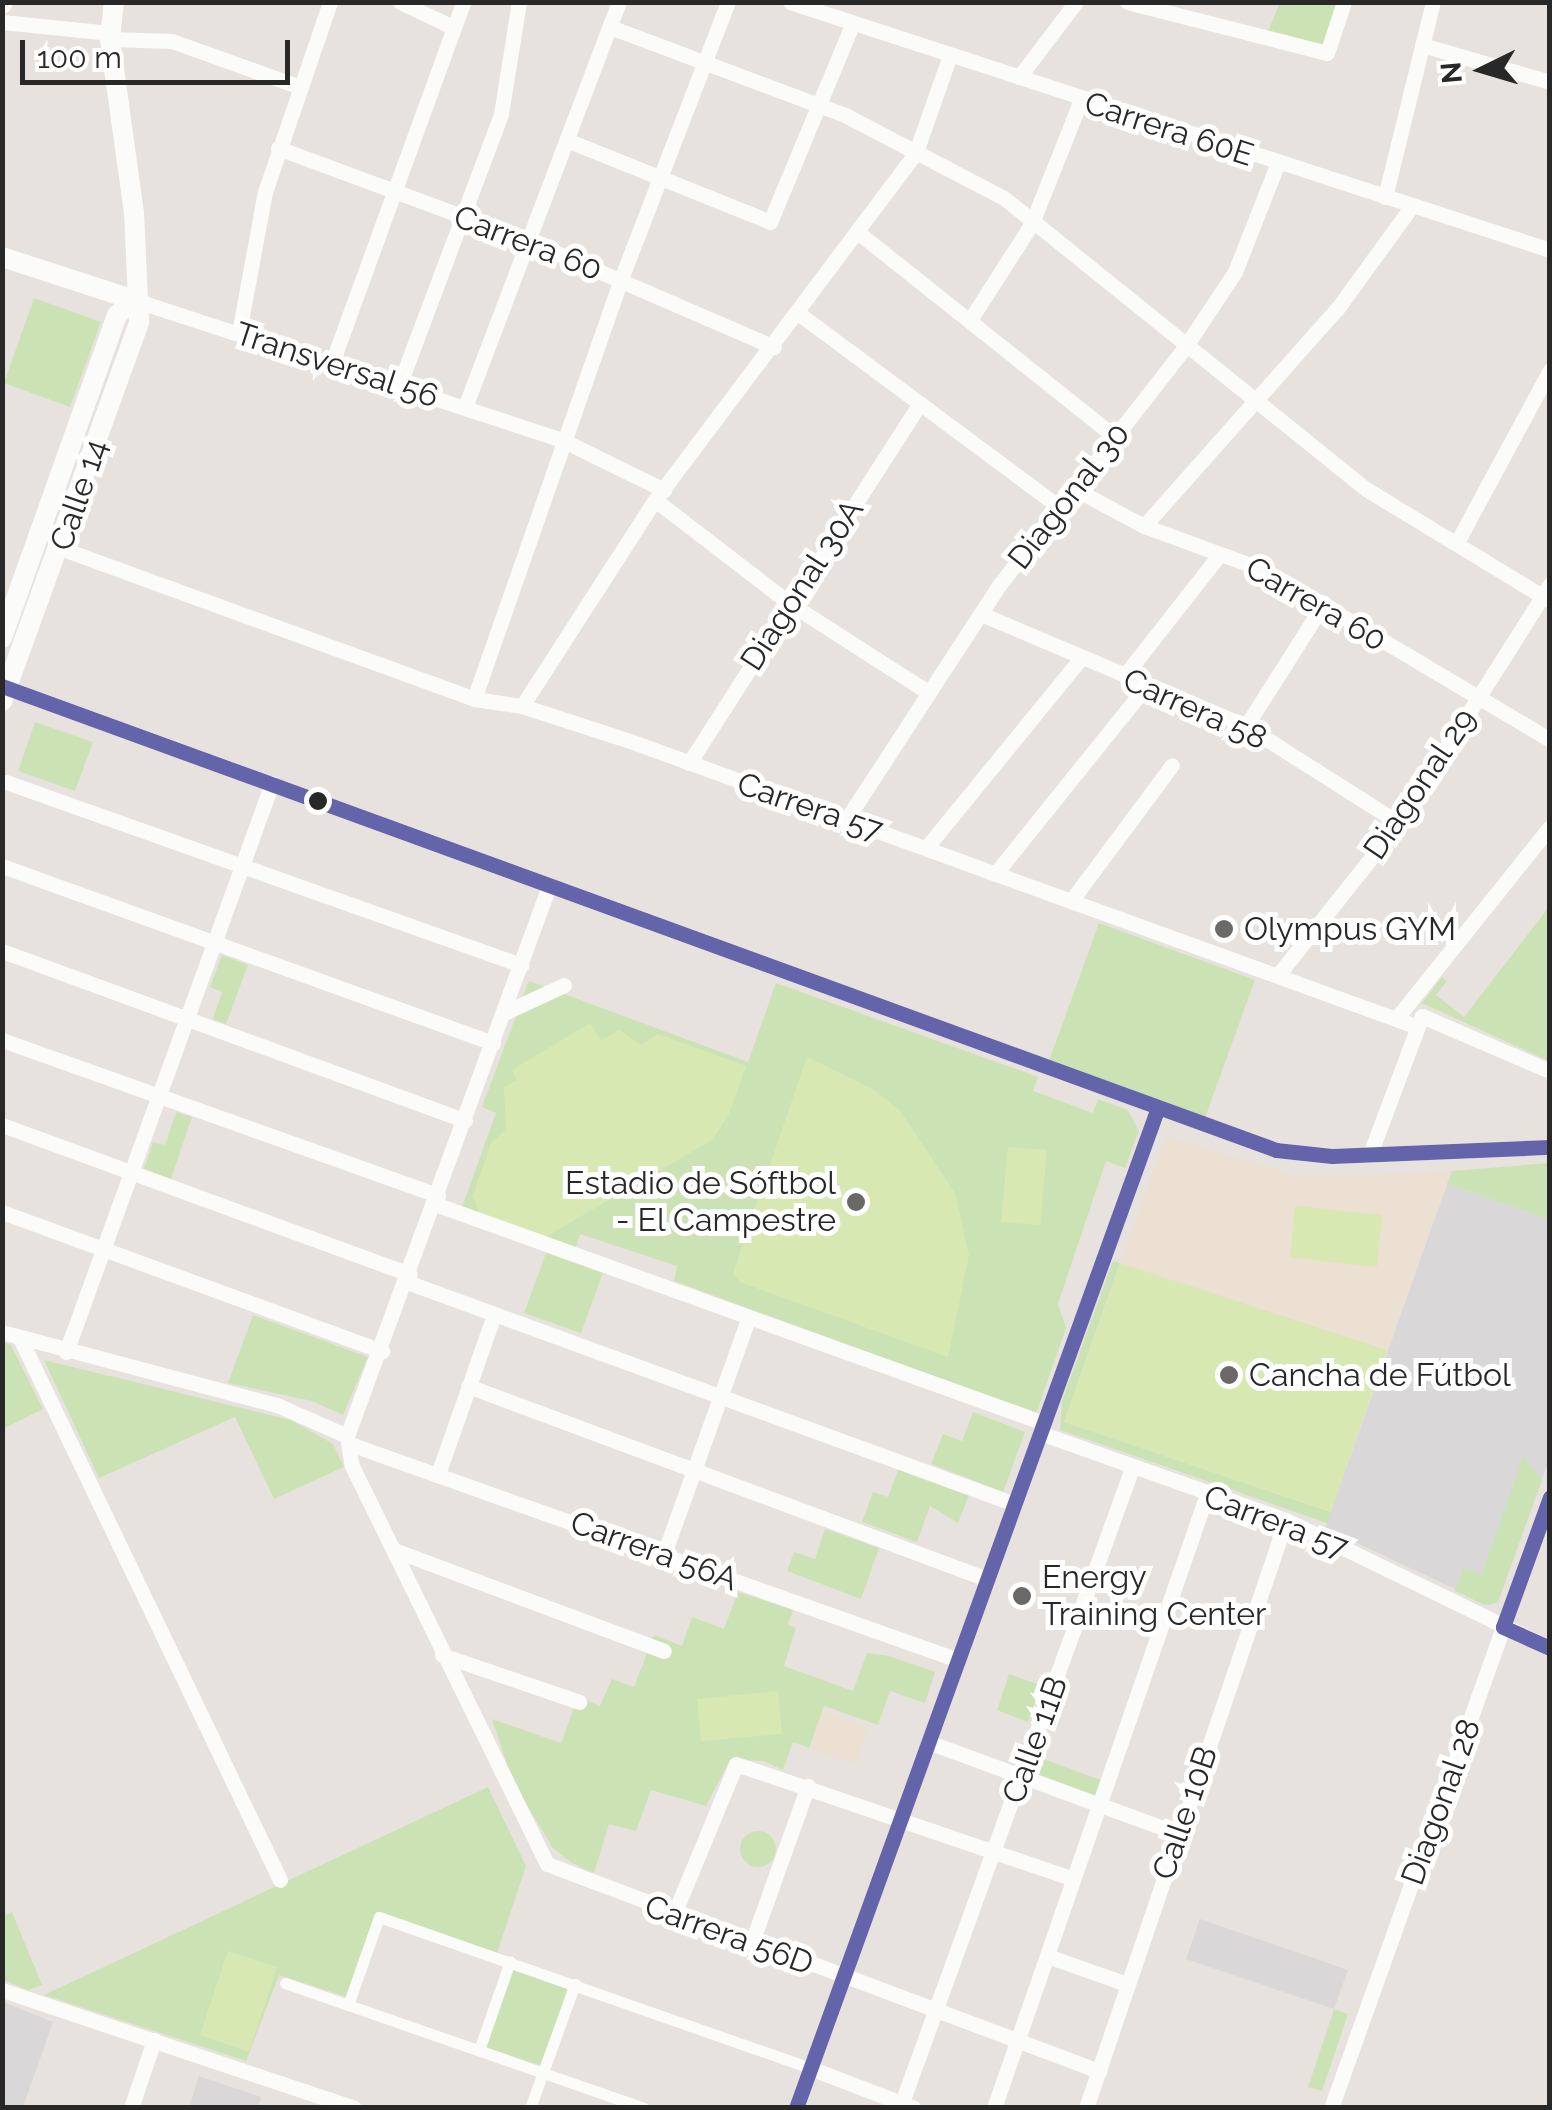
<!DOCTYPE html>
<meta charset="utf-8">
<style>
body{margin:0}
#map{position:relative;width:1552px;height:2110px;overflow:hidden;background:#e7e2dd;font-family:Raleway,sans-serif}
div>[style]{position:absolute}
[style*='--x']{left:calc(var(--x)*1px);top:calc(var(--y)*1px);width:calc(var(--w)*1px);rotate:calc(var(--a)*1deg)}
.industrial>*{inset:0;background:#dad7d9}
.education>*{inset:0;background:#ebe0d1}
.green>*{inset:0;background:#cbe3b4}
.round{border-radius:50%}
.pitch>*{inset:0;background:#d8e8b2}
.pedestrian>*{height:11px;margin:-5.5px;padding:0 5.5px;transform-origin:5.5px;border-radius:5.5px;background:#fbfbfa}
.minor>*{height:15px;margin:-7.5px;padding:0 7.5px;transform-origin:7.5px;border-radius:7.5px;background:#fbfbfa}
.tertiary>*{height:20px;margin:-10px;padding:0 10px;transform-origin:10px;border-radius:10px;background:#fbfbfa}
.bus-1>*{height:15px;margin:-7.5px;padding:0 7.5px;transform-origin:7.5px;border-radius:7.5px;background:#6464aa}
.dots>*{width:28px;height:28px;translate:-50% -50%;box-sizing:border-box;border:5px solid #fff;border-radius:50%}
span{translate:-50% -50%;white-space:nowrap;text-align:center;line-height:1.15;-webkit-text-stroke:10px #fff;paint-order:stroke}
.street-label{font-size:32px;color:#282828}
.poi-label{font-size:32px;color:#282828}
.left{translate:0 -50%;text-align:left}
.right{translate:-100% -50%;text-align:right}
.frame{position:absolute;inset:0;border:5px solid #282828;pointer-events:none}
.north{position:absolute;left:1432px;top:20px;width:100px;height:100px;-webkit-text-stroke:8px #fff;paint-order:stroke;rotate:265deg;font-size:28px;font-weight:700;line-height:40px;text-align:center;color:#282828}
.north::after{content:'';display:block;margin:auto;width:35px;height:45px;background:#282828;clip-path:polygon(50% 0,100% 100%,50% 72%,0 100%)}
.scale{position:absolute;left:20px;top:40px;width:270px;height:45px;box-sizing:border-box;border:5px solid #282828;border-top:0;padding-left:12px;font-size:30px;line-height:35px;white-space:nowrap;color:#282828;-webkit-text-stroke:8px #fff;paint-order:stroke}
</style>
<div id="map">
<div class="industrial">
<div style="clip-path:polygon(1447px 1184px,1549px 1219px,1549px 1459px,1498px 1602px,1489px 1605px,1325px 1528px)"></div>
<div style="clip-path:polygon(1200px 1919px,1348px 1970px,1334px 2009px,1186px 1959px)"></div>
<div style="clip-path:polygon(3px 2002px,53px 2022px,23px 2107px,3px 2107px)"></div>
<div style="clip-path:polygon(199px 2076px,261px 2097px,258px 2107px,189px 2107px)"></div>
</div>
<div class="education">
<div style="clip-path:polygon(1166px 1137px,1303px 1178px,1452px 1171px,1387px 1350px,1120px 1263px)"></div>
<div style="clip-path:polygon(822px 1711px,868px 1728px,855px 1764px,809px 1748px)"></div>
</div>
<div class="green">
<div style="clip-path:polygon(1280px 3px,1341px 3px,1326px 48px,1267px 33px)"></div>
<div style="clip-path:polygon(34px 298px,101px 322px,70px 407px,4px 383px)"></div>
<div style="clip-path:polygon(35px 722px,93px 742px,75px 791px,18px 771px)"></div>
<div style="clip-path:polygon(1549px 907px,1549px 1061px,1422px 1003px,1442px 977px,1447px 981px,1436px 995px,1464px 1017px)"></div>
<div style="clip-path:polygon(1099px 923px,1255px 980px,1205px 1118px,1049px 1061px)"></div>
<div style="clip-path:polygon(222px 955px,248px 965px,226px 1024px,213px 1019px,222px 992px,210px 987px)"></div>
<div style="clip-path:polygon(529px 981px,748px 1062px,776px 983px,1038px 1077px,1033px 1091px,1093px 1113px,1098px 1099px,1128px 1110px,1139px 1131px,1125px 1168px,1106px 1161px,1058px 1304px,1066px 1328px,1036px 1414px,674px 1281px,677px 1266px,580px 1234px,575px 1249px,461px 1210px,496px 1113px,482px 1107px)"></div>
<div style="clip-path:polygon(176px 1112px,192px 1117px,171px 1179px,144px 1169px,153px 1142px,165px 1145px)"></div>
<div style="clip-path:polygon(1549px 1163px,1549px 1219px,1447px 1184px,1452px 1171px)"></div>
<div style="clip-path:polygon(546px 1253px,603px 1273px,581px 1333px,524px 1313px)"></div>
<div style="clip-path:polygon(1113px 1261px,1120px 1263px,1064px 1422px,1331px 1512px,1327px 1523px,1060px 1430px,1062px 1401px)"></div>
<div style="clip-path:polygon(253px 1315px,368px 1357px,343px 1415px,312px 1401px,228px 1383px)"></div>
<div style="clip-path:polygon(3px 1342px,11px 1345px,43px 1409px,3px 1429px)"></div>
<div style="clip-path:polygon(44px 1360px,291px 1420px,333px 1444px,344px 1467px,274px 1499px,235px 1417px,99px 1478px)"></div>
<div style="clip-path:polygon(973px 1412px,1025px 1432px,1003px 1492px,931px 1464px,943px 1434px,962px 1441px)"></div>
<div style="clip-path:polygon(1523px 1456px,1542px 1480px,1498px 1602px,1485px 1605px,1455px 1591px,1463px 1568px,1482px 1574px)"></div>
<div style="clip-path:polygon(899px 1468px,969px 1495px,958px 1523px,930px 1506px,917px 1542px,862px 1522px,873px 1492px,888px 1497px)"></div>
<div style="clip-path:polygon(825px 1529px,879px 1548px,861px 1599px,787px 1571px,794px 1552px,815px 1559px)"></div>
<div style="clip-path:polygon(738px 1592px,793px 1610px,788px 1624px,796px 1628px,784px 1666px,853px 1691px,867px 1653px,889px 1656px,935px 1672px,925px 1703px,890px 1691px,878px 1725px,824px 1706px,809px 1748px,793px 1742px,783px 1770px,763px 1761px,730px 1760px,706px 1806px,651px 1790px,636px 1831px,609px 1824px,594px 1873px,572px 1863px,553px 1848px,513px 1783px,492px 1719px,561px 1743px,578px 1697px,600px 1706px,612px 1679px,634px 1687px,654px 1635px,682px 1646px,692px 1617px,724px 1629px)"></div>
<div style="clip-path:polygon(1009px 1674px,1041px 1685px,1028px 1722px,997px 1710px)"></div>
<div style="clip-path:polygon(1035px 1756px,1101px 1780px,1095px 1797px,1036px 1776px)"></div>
<div style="clip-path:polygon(488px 1787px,526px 1866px,497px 1953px,377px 1912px,347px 1997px,279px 1975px,246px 2061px,44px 1995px)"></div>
<div class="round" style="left:740px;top:1831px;width:36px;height:36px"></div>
<div style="clip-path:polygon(12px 1912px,42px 1985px,28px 1990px,3px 1980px,3px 1916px)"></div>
<div style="clip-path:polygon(506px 1959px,570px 1981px,542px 2066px,477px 2044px)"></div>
<div style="clip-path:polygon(1334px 2009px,1348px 2014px,1322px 2091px,1308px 2087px)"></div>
</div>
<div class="pitch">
<div style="clip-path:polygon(590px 1023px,601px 1041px,619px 1030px,641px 1045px,658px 1034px,746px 1066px,729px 1114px,712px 1140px,545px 1237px,479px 1212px,473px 1196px,491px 1143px,506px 1130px,504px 1087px,517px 1080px,512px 1070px)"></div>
<div style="clip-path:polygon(807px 1057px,876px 1091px,901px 1112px,955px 1193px,969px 1255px,948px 1357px,740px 1282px,733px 1273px)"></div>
<div style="clip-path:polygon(1008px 1147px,1047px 1150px,1040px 1225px,1001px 1222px)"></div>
<div style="clip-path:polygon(1295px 1206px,1382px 1215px,1377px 1267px,1290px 1257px)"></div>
<div style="clip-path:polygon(1120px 1263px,1387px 1350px,1331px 1512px,1064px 1422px)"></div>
<div style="clip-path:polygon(778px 1691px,782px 1734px,701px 1741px,697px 1699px)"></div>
<div style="clip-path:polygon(228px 1951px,277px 1967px,249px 2052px,200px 2035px)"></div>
</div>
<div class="pedestrian">
<div style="--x:285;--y:1983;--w:380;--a:19.2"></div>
<div style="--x:348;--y:2005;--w:93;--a:-70.6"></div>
<div style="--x:379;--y:1917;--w:457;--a:19.3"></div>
<div style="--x:479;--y:2050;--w:94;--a:-70.8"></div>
<div style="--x:530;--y:2108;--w:132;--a:-70.1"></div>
</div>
<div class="minor">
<div style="--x:400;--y:2;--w:59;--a:25.3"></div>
<div style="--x:790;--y:2;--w:799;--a:18.07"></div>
<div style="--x:1127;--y:2;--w:206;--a:14.3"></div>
<div style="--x:1327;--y:53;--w:54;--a:-71.6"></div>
<div style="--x:2;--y:22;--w:109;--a:5.8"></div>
<div style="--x:610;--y:27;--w:251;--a:20.5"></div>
<div style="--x:845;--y:115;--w:179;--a:27.6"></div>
<div style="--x:1004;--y:198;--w:464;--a:38.8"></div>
<div style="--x:1366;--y:489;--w:215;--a:31.3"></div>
<div style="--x:110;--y:39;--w:62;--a:1.8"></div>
<div style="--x:172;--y:41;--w:136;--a:19.8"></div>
<div style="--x:1422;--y:45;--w:133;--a:16.1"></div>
<div style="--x:1019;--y:77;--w:94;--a:-52.8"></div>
<div style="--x:569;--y:141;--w:217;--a:21.9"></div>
<div style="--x:770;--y:222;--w:211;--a:-67.4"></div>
<div style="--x:278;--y:148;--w:268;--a:20.3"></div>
<div style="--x:529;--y:241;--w:267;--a:23.4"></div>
<div style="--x:1385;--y:197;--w:201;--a:-76.2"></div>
<div style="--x:860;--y:234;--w:325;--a:38.5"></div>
<div style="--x:134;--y:300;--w:450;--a:18.1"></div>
<div style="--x:562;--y:440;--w:114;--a:26.1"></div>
<div style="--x:798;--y:313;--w:325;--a:36.6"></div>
<div style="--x:970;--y:320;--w:115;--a:-57.4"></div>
<div style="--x:1032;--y:223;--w:132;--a:-68.3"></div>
<div style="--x:239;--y:332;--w:142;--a:-79.5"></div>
<div style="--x:265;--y:192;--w:201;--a:-71.1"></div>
<div style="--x:333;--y:360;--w:381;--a:-70"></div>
<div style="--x:400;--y:383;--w:287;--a:-69.4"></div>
<div style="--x:501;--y:114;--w:113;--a:-80.9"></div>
<div style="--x:465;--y:407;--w:433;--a:-69.2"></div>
<div style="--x:1073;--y:488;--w:81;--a:28.2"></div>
<div style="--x:1144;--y:526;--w:128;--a:20.1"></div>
<div style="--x:1264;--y:570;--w:333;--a:30.7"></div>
<div style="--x:655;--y:500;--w:169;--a:37.5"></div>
<div style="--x:789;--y:603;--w:166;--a:32.7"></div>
<div style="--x:1144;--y:526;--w:290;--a:-48.4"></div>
<div style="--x:1337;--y:309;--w:126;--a:-54"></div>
<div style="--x:1457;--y:542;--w:196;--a:-61.6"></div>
<div style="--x:60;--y:548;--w:441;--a:20"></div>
<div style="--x:474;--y:699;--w:49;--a:8.3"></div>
<div style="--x:522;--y:706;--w:114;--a:18"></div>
<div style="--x:630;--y:741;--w:835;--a:19.95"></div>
<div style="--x:981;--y:614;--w:288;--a:22.9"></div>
<div style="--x:1246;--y:726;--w:181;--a:32.4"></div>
<div style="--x:1125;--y:675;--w:152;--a:-51.9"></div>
<div style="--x:8;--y:688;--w:1350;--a:20.02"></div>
<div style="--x:1276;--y:1150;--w:56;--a:6.1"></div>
<div style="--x:1332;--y:1156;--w:218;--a:-2.4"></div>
<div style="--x:474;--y:699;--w:445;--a:-70.7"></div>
<div style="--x:621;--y:279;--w:297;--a:-68.9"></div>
<div style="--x:522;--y:706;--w:245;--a:-57.2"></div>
<div style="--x:655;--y:500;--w:435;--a:-53.1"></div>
<div style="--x:916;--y:152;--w:100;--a:-70.7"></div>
<div style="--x:1246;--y:726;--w:146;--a:-57.6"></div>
<div style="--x:689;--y:763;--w:422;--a:-57.3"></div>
<div style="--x:6;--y:782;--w:547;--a:19.56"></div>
<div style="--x:846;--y:820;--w:282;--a:-56.9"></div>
<div style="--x:1000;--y:584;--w:301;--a:-52"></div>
<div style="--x:1185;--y:347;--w:90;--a:-56.3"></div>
<div style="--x:1235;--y:272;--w:115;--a:-68.6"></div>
<div style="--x:926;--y:848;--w:244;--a:-50.8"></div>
<div style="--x:2;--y:866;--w:522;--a:19.82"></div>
<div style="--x:995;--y:874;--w:243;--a:-51.2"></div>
<div style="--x:549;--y:886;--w:586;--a:110.17"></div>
<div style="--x:347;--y:1436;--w:30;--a:81"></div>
<div style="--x:352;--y:1466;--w:443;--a:63.9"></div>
<div style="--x:547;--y:1864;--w:590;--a:20.56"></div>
<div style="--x:1071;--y:901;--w:169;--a:-53.4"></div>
<div style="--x:2;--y:951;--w:493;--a:20.1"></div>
<div style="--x:1278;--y:975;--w:194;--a:-51.5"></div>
<div style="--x:1399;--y:823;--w:283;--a:-57.7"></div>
<div style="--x:504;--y:1013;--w:66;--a:-25"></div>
<div style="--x:1396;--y:1019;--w:246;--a:-51.3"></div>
<div style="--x:2;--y:1040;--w:463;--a:19.6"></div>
<div style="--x:2;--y:1125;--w:434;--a:20.1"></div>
<div style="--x:1370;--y:1154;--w:147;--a:-69.4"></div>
<div style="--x:1422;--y:1016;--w:139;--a:23.3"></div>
<div style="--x:435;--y:1204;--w:647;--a:19.78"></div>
<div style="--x:2;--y:1212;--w:405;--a:20.1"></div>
<div style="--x:407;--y:1282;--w:647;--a:20.06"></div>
<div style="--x:2;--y:1332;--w:285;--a:14.9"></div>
<div style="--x:277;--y:1405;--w:77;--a:23.9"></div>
<div style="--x:20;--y:1338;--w:601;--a:64.37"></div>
<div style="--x:66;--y:1352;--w:605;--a:-70.1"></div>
<div style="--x:468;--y:1386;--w:554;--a:20.4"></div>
<div style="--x:1040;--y:1433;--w:261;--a:19.5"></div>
<div style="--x:1286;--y:1520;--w:293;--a:25.9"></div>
<div style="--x:350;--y:1444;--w:645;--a:19.56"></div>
<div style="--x:438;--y:1474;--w:169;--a:-70.6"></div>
<div style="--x:394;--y:1550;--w:288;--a:20.5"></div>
<div style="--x:664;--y:1554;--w:250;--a:-70.3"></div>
<div style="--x:442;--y:1655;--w:145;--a:18.9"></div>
<div style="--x:928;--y:1742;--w:265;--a:20.1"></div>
<div style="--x:674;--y:1914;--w:162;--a:-67.5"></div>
<div style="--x:736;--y:1764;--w:356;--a:18.8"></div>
<div style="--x:752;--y:1942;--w:166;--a:-70.3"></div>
<div style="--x:1047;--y:1956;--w:85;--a:19.3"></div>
<div style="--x:2;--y:1990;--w:371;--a:18.5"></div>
<div style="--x:810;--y:2068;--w:111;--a:21"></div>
<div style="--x:131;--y:2108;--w:72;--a:-71.3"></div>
<div style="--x:796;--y:2108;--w:1061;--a:-70.11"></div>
<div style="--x:900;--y:2108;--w:681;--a:-70.07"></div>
<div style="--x:994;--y:2108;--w:650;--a:-70.87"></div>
<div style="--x:1086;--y:2108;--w:621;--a:-71.21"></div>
<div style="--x:1331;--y:2108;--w:650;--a:-70.31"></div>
</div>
<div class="tertiary">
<div style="--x:2;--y:4;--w:2;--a:-63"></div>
<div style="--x:2;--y:257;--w:139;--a:18"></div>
<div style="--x:2;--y:638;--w:343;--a:-70.4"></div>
<div style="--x:117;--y:315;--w:23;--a:-41"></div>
<div style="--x:2;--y:701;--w:403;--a:-70.1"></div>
<div style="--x:139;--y:322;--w:109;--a:-92.6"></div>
<div style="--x:134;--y:213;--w:176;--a:-97.9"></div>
<div style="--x:110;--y:39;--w:37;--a:-84"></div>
</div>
<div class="bus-1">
<div style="--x:2;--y:686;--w:1356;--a:20.01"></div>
<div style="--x:1276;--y:1150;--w:56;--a:6.1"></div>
<div style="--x:1332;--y:1156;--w:218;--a:-2.4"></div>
<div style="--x:1550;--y:1497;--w:138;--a:109.9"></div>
<div style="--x:1503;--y:1627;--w:51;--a:24.1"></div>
<div style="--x:796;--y:2108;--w:1061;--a:-70.11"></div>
</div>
<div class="dots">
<div style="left:318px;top:801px;background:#282828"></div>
<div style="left:1224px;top:929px;background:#6b6967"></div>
<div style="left:856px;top:1202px;background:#6b6967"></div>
<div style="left:1229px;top:1375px;background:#6b6967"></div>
<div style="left:1022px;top:1596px;background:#6b6967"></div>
</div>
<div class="street-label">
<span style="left:1169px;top:129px;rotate:18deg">Carrera 60E</span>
<span style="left:528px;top:243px;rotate:21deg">Carrera 60</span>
<span style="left:337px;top:365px;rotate:18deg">Transversal 56</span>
<span style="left:79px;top:495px;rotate:-71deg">Calle 14</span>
<span style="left:1069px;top:496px;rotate:-52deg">Diagonal 30</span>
<span style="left:802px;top:585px;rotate:-57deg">Diagonal 30A</span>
<span style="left:1316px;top:604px;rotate:30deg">Carrera 60</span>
<span style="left:1195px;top:709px;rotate:24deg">Carrera 58</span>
<span style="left:1420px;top:784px;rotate:-56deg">Diagonal 29</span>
<span style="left:810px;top:807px;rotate:19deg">Carrera 57</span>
<span style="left:1276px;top:1522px;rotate:21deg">Carrera 57</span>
<span style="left:654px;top:1551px;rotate:20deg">Carrera 56A</span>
<span style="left:1035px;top:1740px;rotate:-70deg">Calle 11B</span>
<span style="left:1441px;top:1802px;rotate:-70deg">Diagonal 28</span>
<span style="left:1185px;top:1813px;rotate:-71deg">Calle 10B</span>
<span style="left:729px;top:1935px;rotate:20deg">Carrera 56D</span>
</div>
<div class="poi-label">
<span class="left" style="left:1244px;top:929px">Olympus GYM</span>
<span class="right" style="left:836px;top:1202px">Estadio de Sóftbol<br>- El Campestre</span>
<span class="left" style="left:1249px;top:1375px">Cancha de Fútbol</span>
<span class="left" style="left:1042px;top:1596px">Energy<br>Training Center</span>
</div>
<div class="frame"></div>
<div class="north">N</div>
<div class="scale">100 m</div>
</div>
